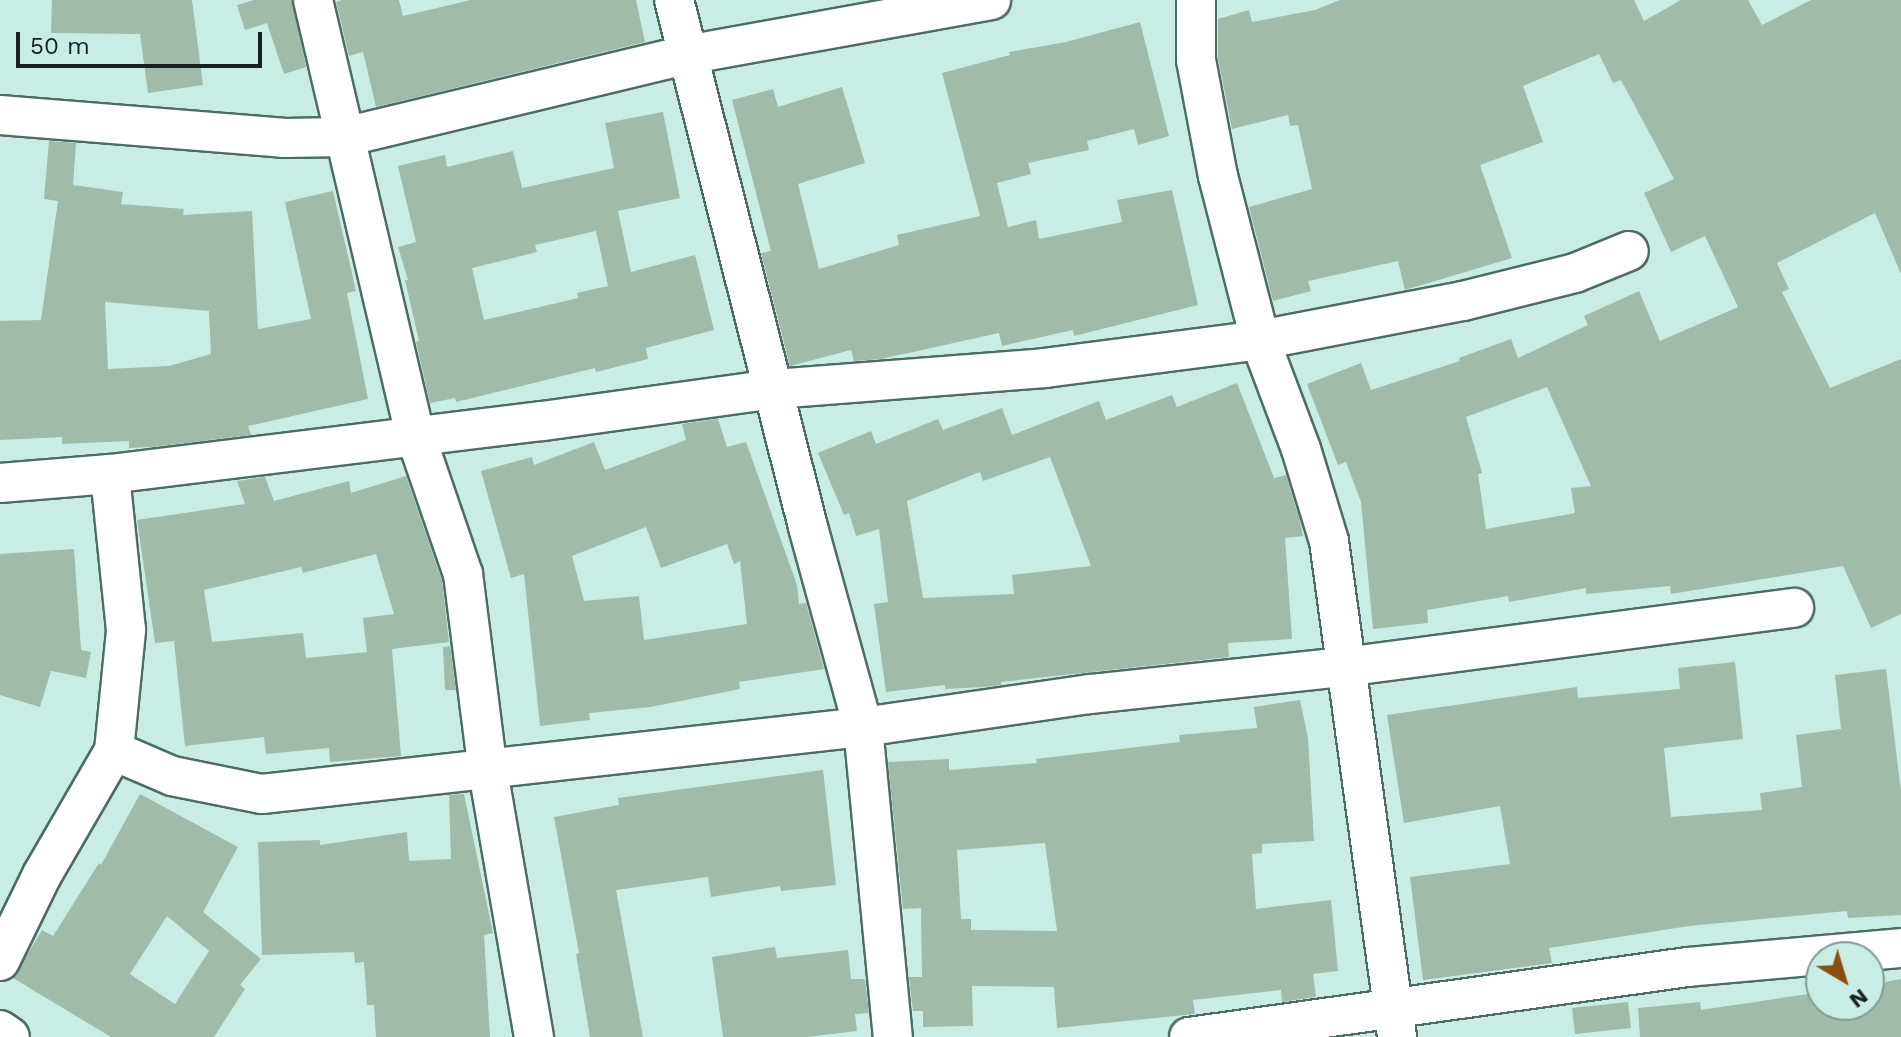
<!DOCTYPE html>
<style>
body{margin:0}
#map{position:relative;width:1901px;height:1037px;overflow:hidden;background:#c9ede5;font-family:"Work Sans",sans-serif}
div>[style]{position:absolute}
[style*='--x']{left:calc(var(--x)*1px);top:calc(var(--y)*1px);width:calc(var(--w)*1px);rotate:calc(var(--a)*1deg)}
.building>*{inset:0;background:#a0bba9}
.roads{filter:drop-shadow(2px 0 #4c6c65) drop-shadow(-2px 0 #4c6c65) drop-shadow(0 2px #4c6c65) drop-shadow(0 -2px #4c6c65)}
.street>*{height:38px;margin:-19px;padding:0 19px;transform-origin:19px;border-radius:19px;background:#fff}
span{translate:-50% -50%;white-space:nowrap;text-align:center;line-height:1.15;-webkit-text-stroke:7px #c9ede5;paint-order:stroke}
.north{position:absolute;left:1805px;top:941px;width:80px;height:80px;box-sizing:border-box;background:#c9ede5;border:2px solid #819c96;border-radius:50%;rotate:142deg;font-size:22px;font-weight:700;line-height:32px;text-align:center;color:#15221f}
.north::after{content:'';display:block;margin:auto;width:28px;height:36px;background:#8b4e0f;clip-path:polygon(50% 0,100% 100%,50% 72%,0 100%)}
.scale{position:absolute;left:16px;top:32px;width:246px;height:36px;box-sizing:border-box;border:4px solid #15221f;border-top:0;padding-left:10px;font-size:24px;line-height:28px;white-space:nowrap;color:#15221f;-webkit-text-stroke:6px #c9ede5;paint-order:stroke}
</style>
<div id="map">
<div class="building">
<div style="clip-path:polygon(52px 0,192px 0,203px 85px,148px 93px,140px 34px,51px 33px)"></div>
<div style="clip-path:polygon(254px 0,292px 0,306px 67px,284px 74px,267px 23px,245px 30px,237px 5px)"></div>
<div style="clip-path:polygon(342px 0,399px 0,403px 16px,471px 0,636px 0,645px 42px,376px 107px,363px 52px,349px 56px,336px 2px)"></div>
<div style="clip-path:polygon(evenodd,1340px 0,1634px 0,1644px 21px,1681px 0,1748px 0,1762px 25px,1811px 0,1901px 0,1901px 274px,1875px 213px,1777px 263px,1789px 289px,1782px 292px,1830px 388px,1901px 359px,1901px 614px,1871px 628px,1843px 566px,1671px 594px,1670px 586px,1586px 594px,1586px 588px,1509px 602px,1508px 596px,1427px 610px,1428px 623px,1373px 629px,1361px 502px,1346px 462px,1338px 465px,1307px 384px,1361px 363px,1371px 390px,1460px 361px,1459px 358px,1511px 339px,1518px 358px,1588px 325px,1584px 316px,1639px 291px,1660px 341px,1738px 307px,1705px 236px,1671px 252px,1644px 193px,1674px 179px,1621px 80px,1613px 83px,1599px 54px,1523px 86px,1543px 142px,1480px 165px,1512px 258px,1405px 290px,1398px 261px,1308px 281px,1311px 291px,1273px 301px,1249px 207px,1312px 189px,1298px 125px,1290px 126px,1288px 115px,1232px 129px,1218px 58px,1218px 19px,1249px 10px,1252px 22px,1315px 10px,1340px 0,1547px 387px,1591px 486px,1571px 488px,1575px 513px,1486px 529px,1478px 474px,1482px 473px,1466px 417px,1547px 387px)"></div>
<div style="clip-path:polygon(1140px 22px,1169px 136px,1138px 145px,1134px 129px,1087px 141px,1089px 150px,1028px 163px,1031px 174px,997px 183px,1008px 227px,1036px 220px,1039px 239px,1122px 222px,1117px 200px,1172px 190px,1198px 305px,1074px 336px,1073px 330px,1002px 346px,999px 333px,881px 359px,854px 361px,851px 350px,790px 366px,761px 253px,771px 251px,732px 100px,773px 89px,778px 107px,842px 87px,865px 163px,798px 184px,819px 269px,899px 245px,897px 235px,980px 216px,942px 73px,1010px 55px,1009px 52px,1066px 42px)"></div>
<div style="clip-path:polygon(evenodd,663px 112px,680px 198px,618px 211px,631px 272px,695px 255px,714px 330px,646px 348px,648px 359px,596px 372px,595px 368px,456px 402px,455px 398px,430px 403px,416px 342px,419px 341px,405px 280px,408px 280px,398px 247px,416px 242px,398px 166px,445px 155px,447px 167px,513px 151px,522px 188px,614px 168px,605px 123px,663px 112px,596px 231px,608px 286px,577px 293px,578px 298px,484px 320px,472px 268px,537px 252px,535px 245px,596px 231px)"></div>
<div style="clip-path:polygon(evenodd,49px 141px,76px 143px,73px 185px,123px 192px,121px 204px,184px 209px,183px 215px,252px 211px,258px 329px,311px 319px,285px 202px,333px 191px,356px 291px,347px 293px,368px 399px,248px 426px,251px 435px,152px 447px,129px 448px,129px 441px,62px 444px,62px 437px,0 440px,0 321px,41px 320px,58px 201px,44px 199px,49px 141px,105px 302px,209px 311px,211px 354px,169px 366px,108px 369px,105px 302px)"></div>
<div style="clip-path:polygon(evenodd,1237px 383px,1274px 478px,1286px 475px,1300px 521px,1303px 536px,1285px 538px,1292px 639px,1228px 643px,1229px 657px,1001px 682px,1001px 685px,983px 687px,945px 689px,945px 685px,886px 692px,874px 604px,888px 602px,879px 529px,856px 536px,849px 513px,844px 515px,818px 453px,871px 431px,876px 444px,938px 419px,943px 430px,1002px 408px,1012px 435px,1099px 401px,1106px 420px,1172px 395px,1177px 407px,1237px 383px,1050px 457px,1091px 566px,1012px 575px,1014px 594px,923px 598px,907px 501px,980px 472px,983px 481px,1050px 457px)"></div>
<div style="clip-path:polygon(evenodd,718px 419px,727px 447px,746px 442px,797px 585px,799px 604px,806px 603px,824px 669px,739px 682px,740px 689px,651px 707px,589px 713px,590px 720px,540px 726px,524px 574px,511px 578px,481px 471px,532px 457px,534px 465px,594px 442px,605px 470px,686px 440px,682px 424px,718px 419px,646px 527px,661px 568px,727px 544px,734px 564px,740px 561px,747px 624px,644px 640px,639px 596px,584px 601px,572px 556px,646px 527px)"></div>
<div style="clip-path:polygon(evenodd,406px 476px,442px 581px,449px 642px,392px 649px,401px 756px,330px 762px,329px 748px,266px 754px,264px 737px,185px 746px,174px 641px,155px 643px,137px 520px,245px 504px,237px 481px,265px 477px,274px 501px,349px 481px,351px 493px,406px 476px,376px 554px,394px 614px,363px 618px,367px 652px,306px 658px,303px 633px,212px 642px,204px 590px,301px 567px,303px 573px,376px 554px)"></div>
<div style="clip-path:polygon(74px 549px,81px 650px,91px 652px,86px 678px,51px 671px,40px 707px,0 695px,0 554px)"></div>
<div style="clip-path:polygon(450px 646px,456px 690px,445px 690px,443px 647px)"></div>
<div style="clip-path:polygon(1735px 662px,1743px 739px,1664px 748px,1671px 817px,1762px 810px,1760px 793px,1802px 787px,1796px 735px,1841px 729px,1835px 675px,1886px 669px,1901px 791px,1901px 915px,1848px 918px,1847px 911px,1689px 926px,1549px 948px,1552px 963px,1423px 980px,1410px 877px,1510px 864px,1500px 806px,1404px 823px,1387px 715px,1577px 687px,1578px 698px,1680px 689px,1678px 668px)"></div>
<div style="clip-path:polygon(evenodd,1300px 700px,1308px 738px,1314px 841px,1262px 844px,1262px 853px,1252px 854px,1256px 909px,1331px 900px,1338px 971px,1313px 974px,1316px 997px,1282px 1002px,1281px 990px,1193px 1000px,1195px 1014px,1057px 1028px,1054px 987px,972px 986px,973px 1026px,923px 1027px,923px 1011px,913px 1011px,909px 977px,922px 977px,921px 908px,903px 909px,888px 762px,949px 759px,949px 770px,1037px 763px,1036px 759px,1180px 742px,1179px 735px,1257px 728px,1254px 707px,1300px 700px,1045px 843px,1057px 931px,971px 930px,971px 919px,961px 919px,957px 850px,1045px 843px)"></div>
<div style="clip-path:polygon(823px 770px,836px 885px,781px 891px,780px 886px,711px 897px,708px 877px,616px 890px,643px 1037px,590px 1037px,576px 954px,579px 953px,554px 817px,619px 805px,618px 798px)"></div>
<div style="clip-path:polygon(evenodd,140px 794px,238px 847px,203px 912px,261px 959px,240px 985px,245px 989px,214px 1037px,111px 1037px,13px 978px,42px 930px,53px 936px,99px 863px,101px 865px,140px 794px,167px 916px,209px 951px,175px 1004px,130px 974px,167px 916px)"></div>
<div style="clip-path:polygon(464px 794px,493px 933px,484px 935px,490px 1037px,376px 1037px,374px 1005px,367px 1005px,364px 962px,355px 963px,354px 952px,262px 955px,258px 842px,320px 840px,320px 845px,407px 832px,409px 861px,451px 859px,449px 795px)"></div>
<div style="clip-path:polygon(775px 947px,777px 958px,848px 950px,851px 979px,865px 979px,869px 1013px,855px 1014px,857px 1031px,807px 1037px,723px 1037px,712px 957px)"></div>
<div style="clip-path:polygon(1901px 979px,1901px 1037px,1640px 1037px,1638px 1008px,1700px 1002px,1701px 1010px,1821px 992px,1821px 1005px,1869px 1005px,1869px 985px)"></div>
<div style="clip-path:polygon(1628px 1002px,1631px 1028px,1575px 1034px,1572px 1008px)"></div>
</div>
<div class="roads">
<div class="street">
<div style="--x:313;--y:0;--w:446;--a:76.8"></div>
<div style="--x:415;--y:434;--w:148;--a:71.1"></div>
<div style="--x:463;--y:574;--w:199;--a:82.8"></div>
<div style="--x:488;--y:771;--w:270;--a:80.2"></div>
<div style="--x:674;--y:0;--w:544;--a:75.73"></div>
<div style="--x:808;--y:527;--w:207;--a:74.6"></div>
<div style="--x:863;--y:727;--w:311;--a:84.5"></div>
<div style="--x:1196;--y:0;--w:60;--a:90"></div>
<div style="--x:1196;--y:60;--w:118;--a:79.3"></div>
<div style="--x:1218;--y:176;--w:169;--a:75.6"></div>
<div style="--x:1260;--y:340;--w:116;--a:69.4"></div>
<div style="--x:1301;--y:449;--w:96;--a:73.1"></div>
<div style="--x:1329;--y:541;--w:501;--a:82.19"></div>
<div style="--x:0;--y:115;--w:284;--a:4.6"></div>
<div style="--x:283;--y:138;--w:61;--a:-0.9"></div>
<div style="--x:344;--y:137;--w:352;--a:-13.5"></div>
<div style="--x:686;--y:55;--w:310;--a:-10.2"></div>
<div style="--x:0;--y:483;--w:110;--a:-4.7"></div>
<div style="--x:110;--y:474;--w:436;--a:-7"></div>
<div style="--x:543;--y:421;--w:233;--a:-7.9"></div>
<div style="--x:774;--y:389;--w:272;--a:-4.4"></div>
<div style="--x:1045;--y:368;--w:217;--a:-7.4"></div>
<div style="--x:1260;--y:340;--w:207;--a:-10.9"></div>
<div style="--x:1463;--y:301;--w:115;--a:-14"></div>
<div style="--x:1575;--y:273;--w:58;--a:-22.2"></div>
<div style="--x:114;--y:751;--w:63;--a:23.3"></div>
<div style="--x:172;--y:776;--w:92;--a:11.3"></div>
<div style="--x:262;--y:794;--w:605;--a:-6.36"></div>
<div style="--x:863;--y:727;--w:229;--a:-8.3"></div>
<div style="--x:1090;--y:694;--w:255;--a:-6.1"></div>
<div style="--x:1344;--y:667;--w:454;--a:-7.5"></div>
<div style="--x:0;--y:961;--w:96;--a:-64"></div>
<div style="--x:42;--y:875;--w:143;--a:-59.9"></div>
<div style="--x:114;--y:751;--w:122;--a:-84.3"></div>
<div style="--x:126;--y:630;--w:157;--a:-95.9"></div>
<div style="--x:0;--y:1030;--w:12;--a:35"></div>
<div style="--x:1189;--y:1037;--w:504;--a:-7.99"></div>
<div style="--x:1688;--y:967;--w:214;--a:-5.1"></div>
</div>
</div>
<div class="north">N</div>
<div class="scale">50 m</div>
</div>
